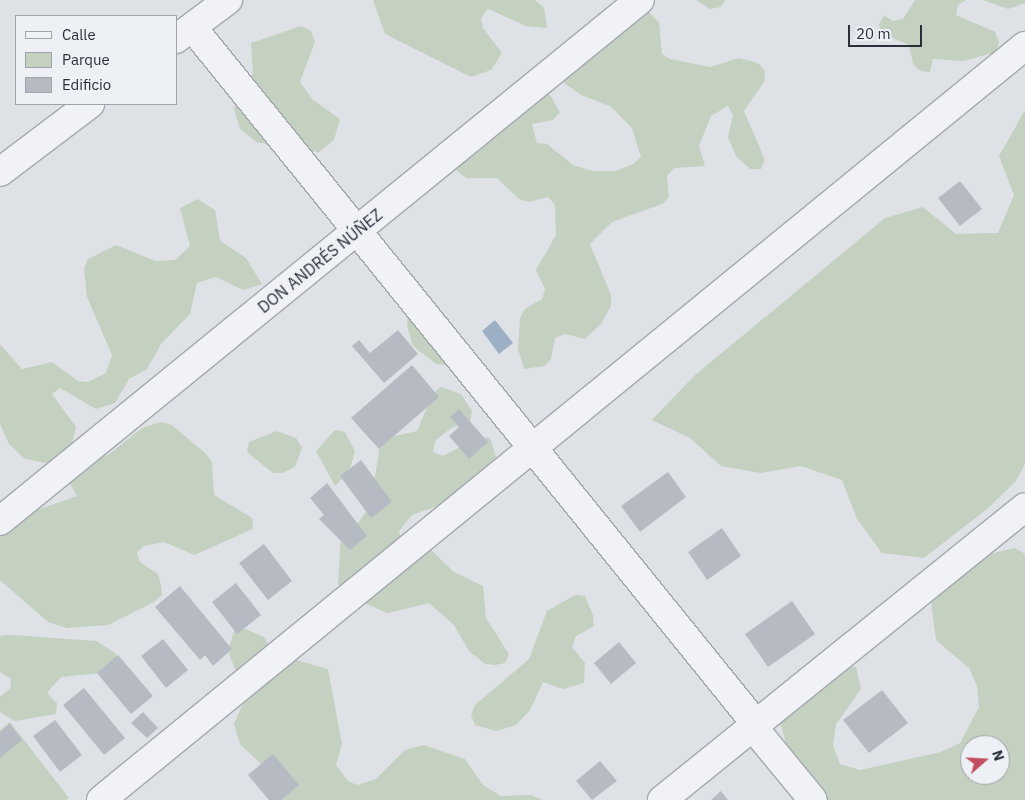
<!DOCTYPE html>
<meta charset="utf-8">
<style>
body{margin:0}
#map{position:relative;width:1025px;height:800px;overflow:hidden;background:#dee2e6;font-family:"IBM Plex Sans",sans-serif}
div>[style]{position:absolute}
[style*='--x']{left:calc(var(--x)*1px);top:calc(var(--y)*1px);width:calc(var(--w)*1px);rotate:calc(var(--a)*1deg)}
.green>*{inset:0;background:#c4d0c0}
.water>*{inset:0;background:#9cafc4}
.building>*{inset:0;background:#b6bbc3}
.roads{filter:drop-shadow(1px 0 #a4a9b0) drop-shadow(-1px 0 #a4a9b0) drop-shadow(0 1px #a4a9b0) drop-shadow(0 -1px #a4a9b0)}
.street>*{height:28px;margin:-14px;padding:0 14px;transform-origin:14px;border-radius:14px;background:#f1f2f5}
span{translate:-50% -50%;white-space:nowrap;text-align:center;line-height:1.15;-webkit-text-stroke:5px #edf0f4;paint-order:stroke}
.street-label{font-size:16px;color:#29303c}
.legend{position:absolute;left:15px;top:15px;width:162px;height:90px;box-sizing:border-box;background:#edf0f4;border:1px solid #9fa3aa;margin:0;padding:6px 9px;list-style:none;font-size:15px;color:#29303c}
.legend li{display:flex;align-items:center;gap:10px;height:25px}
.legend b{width:25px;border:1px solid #9fa3aa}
.north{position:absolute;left:960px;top:735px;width:50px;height:50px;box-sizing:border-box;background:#edf0f4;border:1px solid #9fa3aa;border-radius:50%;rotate:71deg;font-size:14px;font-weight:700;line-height:20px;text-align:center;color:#29303c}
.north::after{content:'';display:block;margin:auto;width:18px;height:22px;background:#c24d5f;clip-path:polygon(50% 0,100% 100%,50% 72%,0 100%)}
.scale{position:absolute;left:848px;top:25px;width:74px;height:22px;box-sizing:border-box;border:2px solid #29303c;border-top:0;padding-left:6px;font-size:15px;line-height:18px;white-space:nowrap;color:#29303c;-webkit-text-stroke:4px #edf0f4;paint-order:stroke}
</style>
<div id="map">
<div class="green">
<div style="clip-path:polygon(373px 0,535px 0,544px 8px,547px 28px,526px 26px,488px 9px,481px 18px,483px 28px,502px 53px,491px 70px,471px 77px,385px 34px)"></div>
<div style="clip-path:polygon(696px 0,725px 0,721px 7px,710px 9px)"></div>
<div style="clip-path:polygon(915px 0,966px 0,958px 5px,956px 15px,995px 32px,999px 42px,996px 52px,964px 61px,933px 59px,930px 72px,920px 71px,913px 64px,909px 45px,881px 33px,879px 24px,884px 15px,893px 21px,903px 19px)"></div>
<div style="clip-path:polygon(983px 0,1025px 0,1025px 3px,1008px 9px)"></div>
<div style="clip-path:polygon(644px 8px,659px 22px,662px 54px,670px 59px,710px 67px,739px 58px,758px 63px,765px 71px,764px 82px,744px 111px,765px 160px,761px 169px,750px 169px,736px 156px,728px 137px,733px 115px,728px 106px,711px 116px,699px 146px,705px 166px,674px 168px,667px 176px,669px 197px,662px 204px,612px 222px,590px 244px,611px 295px,611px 306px,601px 324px,585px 339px,565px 334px,555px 338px,551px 359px,544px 366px,524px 369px,518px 349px,520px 318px,525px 309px,542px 299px,545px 289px,536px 270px,556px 235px,555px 205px,548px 197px,529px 202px,519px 199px,497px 178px,466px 178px,450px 165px,529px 91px,550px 95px,560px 112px,553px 120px,532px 124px,537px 143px,547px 144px,573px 165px,593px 171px,615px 171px,633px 164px,641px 157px,632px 128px,610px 106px,581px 95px,554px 76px)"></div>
<div style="clip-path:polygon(301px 26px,311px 31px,315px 42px,300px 82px,313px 100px,340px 119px,334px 140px,319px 152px,256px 142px,240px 129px,234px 109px,236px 99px,253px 73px,251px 43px)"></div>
<div style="clip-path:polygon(1025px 110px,1025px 464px,1015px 482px,987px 509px,924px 558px,882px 553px,857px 519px,842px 480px,801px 466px,761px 473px,721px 466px,690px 438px,652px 420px,694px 376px,885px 218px,923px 207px,956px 234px,998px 233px,1014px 195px,999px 156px)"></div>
<div style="clip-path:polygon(198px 199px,215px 210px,220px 241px,246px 258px,262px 284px,243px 290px,216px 277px,197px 283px,190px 314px,161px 344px,147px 369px,129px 379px,115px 403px,96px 409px,60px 388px,52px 394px,76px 427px,71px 448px,46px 463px,25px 459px,9px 444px,0 424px,0 344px,22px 369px,52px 362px,78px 381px,88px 382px,106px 373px,112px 355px,87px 297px,84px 268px,88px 259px,116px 245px,155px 261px,175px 260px,190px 246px,180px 208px)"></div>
<div style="clip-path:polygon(416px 310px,445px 318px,482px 369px,436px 364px,413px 346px,407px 326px,408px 316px)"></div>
<div style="clip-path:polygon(441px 387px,461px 394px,472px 411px,470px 421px,451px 428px,435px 441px,433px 452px,443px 456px,479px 437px,490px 438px,496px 457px,452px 501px,412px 515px,399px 531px,402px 541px,431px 550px,454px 572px,483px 586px,486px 618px,509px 654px,505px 663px,495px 665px,485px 664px,469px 651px,454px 625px,429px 603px,388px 613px,349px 597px,338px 584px,341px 533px,358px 523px,370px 506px,380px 446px,386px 438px,417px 431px,433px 394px)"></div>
<div style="clip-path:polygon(161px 422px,172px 425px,205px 453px,212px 462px,214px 495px,252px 518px,253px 529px,194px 555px,164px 542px,144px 546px,137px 553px,140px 562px,158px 574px,161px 585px,162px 595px,154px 602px,108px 625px,67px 628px,48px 622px,0 580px,0 523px,77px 496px,68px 480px,69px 470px,108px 455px,142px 428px)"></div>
<div style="clip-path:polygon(335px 430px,345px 432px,355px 451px,349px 472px,335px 486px,316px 451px)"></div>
<div style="clip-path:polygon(277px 431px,296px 438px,302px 448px,295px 467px,283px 473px,273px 473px,247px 452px,249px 442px)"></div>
<div style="clip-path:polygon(evenodd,1015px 548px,1025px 554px,1025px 800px,811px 800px,791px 761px,780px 722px,834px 669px,856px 667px,861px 689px,836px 724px,833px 745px,840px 764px,860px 770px,941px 752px,960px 743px,979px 707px,977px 686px,969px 668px,936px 640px,931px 601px,976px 557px,1015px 548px,970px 745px,1000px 745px,1000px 775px,970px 775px,970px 745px)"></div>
<div style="clip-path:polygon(575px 595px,585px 596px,593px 615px,594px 626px,576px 636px,572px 647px,585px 663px,584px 683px,563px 689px,543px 682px,530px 710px,516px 725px,496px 731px,475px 725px,471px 715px,475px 705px,529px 659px,547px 611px)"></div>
<div style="clip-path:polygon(243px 628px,264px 637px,275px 654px,328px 669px,342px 744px,336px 765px,348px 781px,357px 785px,376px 779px,405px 750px,424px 745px,465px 759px,483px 785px,501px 796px,531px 795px,543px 800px,278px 800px,263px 766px,240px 744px,234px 724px,246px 697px,228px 651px,234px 631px)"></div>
<div style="clip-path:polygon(11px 635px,96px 641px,115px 653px,120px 663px,102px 673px,61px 677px,47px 693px,57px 703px,56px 714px,15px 721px,0 712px,0 697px,10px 689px,11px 679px,0 672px,0 636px)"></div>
<div style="clip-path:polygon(10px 722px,69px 798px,66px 800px,0 800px,0 730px)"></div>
</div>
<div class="water">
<div style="clip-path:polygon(495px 320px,513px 343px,499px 354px,482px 331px)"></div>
</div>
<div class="building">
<div style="clip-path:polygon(960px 181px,982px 209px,960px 226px,938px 198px)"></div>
<div style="clip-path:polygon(398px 330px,418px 354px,384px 383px,352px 346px,359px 340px,370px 353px)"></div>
<div style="clip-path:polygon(412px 365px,439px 397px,379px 449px,351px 418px)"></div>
<div style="clip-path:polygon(459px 409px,488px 442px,469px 459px,449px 436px,459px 427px,450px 417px)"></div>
<div style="clip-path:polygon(361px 460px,392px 502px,371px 518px,340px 476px)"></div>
<div style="clip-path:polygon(668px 472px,686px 497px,640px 532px,621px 506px)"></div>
<div style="clip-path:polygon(327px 483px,367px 536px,350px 550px,319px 519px,324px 515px,310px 498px)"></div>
<div style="clip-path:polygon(722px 528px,741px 556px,707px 580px,688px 552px)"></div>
<div style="clip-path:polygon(264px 544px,292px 581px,268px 600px,239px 563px)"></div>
<div style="clip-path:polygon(236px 583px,261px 615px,237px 634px,212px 602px)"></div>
<div style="clip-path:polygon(180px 586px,232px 649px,213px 666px,205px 655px,200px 660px,155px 607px)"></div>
<div style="clip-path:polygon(792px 601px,815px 634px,768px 667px,745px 634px)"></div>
<div style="clip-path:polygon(163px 639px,188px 670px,166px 688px,141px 656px)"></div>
<div style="clip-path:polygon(619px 642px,636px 663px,611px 684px,594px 663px)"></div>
<div style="clip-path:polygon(118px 655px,153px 696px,131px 714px,97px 673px)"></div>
<div style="clip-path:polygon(84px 688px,125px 738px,104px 755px,63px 705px)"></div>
<div style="clip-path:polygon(882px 690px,908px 723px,869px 753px,843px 720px)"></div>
<div style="clip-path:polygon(143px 712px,158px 728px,147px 738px,131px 723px)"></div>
<div style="clip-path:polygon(55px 720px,82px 755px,60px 772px,33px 736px)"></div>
<div style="clip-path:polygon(10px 724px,22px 740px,0 758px,0 732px)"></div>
<div style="clip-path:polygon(273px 754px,299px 785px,281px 800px,269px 800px,248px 775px)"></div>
<div style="clip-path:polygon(600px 761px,617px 781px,592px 800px,576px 781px)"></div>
<div style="clip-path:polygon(721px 791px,728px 800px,711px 800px)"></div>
</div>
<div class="roads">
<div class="street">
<div style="--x:192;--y:27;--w:897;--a:51.02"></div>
<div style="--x:176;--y:39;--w:65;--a:-36.9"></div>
<div style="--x:0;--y:172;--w:113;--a:-37.1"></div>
<div style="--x:0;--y:521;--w:825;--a:-39.15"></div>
<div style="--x:753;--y:727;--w:94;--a:50.6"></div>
<div style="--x:101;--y:800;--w:1193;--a:-39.22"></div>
<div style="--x:662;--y:800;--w:466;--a:-38.9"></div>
</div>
</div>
<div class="street-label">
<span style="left:320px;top:261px;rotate:-39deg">DON ANDRÉS NÚÑEZ</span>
</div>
<ul class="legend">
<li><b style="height:6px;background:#f1f2f5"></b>Calle</li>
<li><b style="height:14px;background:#c4d0c0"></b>Parque</li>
<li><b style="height:14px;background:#b6bbc3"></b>Edificio</li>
</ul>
<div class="north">N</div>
<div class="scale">20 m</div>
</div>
